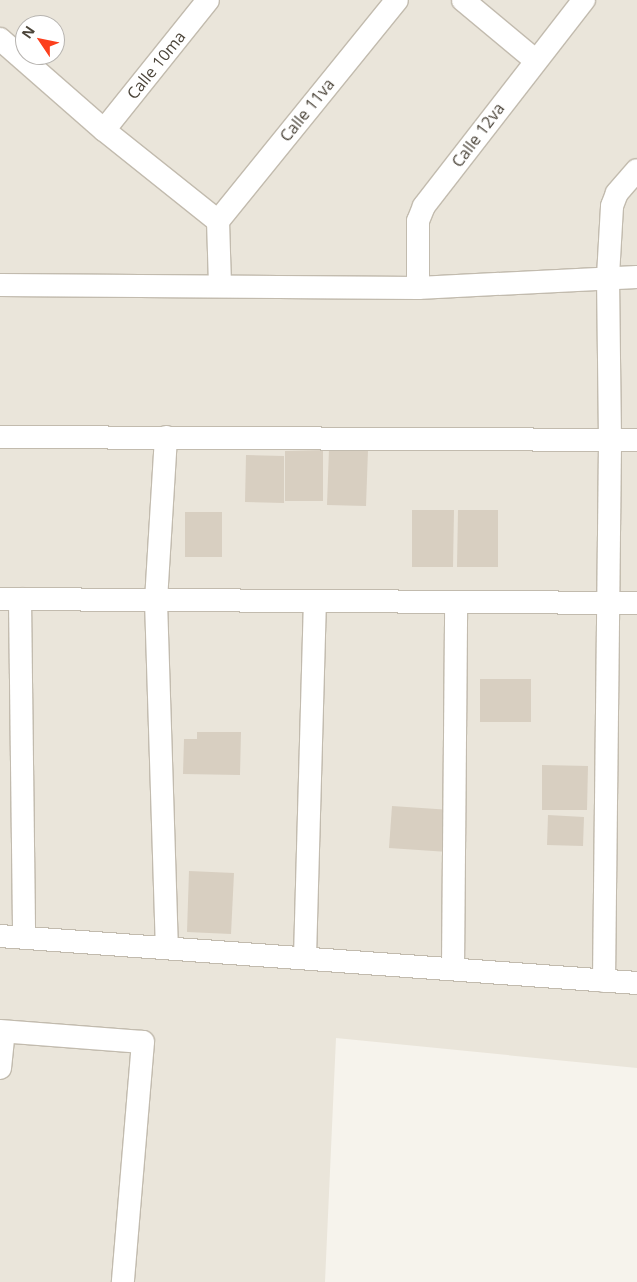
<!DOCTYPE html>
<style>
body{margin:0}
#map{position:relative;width:637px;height:1282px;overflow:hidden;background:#f6f3ec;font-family:"Open Sans",sans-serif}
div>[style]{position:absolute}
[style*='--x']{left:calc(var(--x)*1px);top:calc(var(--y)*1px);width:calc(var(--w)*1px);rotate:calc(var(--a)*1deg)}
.residential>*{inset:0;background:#eae5da}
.building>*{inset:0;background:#d8cfc1}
.roads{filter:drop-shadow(1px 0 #c2bbae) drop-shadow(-1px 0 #c2bbae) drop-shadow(0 1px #c2bbae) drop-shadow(0 -1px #c2bbae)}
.minor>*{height:22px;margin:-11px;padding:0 11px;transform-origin:11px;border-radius:11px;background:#fff}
span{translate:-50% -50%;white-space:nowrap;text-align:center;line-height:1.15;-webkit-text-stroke:4px #fff;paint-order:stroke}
.street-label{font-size:16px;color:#4b4439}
.north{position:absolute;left:15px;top:15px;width:50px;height:50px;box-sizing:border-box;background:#fff;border:1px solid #b7b4b0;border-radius:50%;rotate:304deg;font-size:14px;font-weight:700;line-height:20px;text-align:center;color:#4b4439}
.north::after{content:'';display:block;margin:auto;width:18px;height:22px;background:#fc3f1d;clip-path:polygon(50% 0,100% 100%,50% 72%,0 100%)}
</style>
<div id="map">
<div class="residential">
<div style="clip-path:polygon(evenodd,0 0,637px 0,637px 1068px,336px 1038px,325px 1282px,0 1282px,0 0,25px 25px,55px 25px,55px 55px,25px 55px,25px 25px)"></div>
</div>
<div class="building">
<div style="clip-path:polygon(329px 449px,368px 450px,366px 506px,327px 505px)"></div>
<div style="clip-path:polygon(323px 450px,323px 501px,285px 501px,285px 451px)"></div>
<div style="clip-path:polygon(246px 455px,284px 456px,284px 503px,245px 502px)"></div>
<div style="clip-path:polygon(412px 510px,454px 510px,453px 567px,412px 567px)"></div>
<div style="clip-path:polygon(458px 510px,498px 510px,498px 567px,457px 567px)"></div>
<div style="clip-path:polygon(185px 512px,222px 512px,222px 557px,185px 557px)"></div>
<div style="clip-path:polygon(480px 679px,531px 679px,531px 722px,480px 722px)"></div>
<div style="clip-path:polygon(197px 732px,241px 732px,240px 775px,183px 774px,184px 739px,197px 739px)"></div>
<div style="clip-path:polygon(542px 765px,588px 766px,587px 810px,542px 810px)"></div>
<div style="clip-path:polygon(392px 806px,451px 810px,448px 852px,389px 848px)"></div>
<div style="clip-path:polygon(548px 815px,584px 817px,583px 846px,547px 845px)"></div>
<div style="clip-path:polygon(189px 871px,234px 873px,231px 934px,187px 932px)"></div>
</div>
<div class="roads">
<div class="minor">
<div style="--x:463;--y:0;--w:94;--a:39.8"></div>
<div style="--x:0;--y:39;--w:138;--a:41.2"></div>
<div style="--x:104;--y:130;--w:146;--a:38.6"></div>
<div style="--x:218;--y:221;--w:64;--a:88.2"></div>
<div style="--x:104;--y:130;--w:166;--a:-51.3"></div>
<div style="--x:218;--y:221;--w:284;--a:-51"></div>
<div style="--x:0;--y:285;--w:418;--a:0.4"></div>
<div style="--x:418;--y:288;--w:219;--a:-2.9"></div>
<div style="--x:418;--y:288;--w:67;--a:-90"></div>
<div style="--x:418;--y:221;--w:16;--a:-68"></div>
<div style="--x:424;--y:206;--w:261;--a:-52.2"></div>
<div style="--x:0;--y:437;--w:637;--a:0.27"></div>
<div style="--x:166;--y:437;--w:164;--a:93.5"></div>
<div style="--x:156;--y:601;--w:346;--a:88.2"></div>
<div style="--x:0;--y:599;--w:637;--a:0.36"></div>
<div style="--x:20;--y:599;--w:338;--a:89.3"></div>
<div style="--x:0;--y:936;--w:639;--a:4.22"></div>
<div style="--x:305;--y:957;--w:356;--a:-88.4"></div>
<div style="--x:453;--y:967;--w:365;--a:-89.5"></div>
<div style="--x:604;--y:981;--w:541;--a:-89.36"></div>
<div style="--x:610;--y:440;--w:164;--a:-90.7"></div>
<div style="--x:608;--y:276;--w:70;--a:-86.7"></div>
<div style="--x:612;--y:206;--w:14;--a:-69"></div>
<div style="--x:617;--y:193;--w:30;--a:-49"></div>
<div style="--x:0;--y:1031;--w:143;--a:4.4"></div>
<div style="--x:143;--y:1042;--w:241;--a:94.8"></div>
<div style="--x:0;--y:1068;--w:36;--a:-84"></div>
</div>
</div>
<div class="street-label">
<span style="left:156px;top:65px;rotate:-51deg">Calle 10ma</span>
<span style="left:307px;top:110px;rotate:-51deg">Calle 11va</span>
<span style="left:478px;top:135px;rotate:-53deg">Calle 12va</span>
</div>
<div class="north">N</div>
</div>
